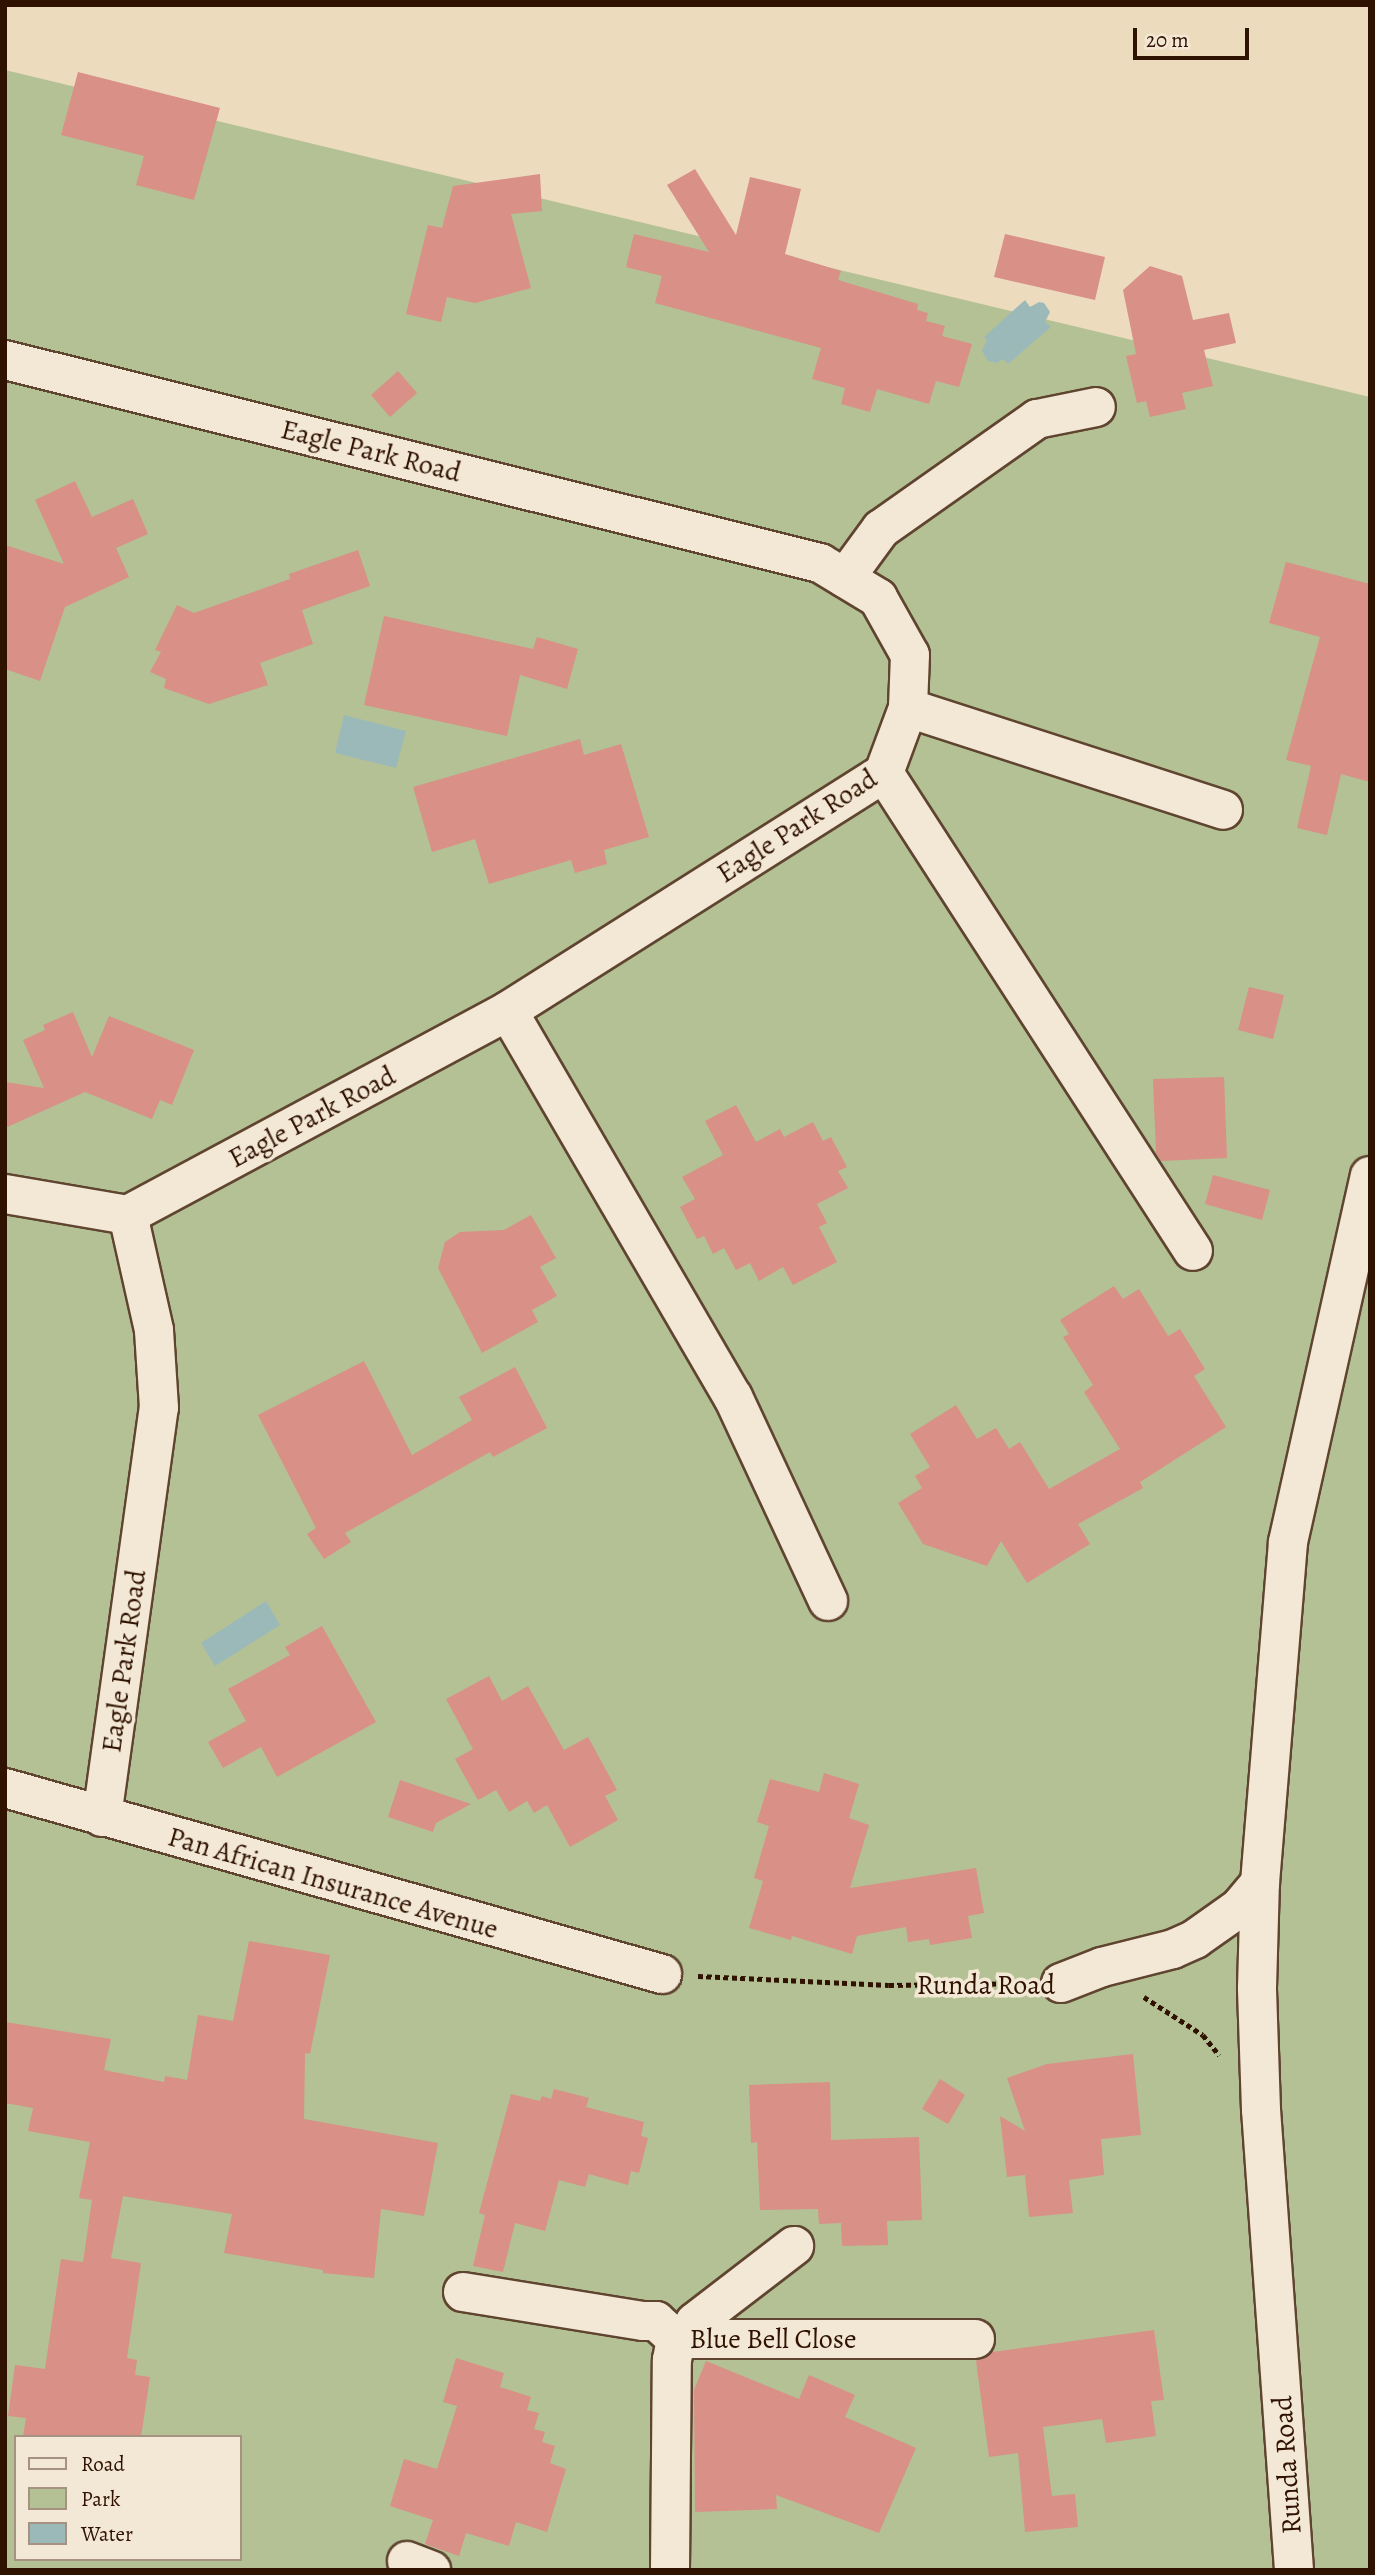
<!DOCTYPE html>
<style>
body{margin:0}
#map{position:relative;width:1375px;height:2575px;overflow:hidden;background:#eddbbe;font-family:Alegreya,serif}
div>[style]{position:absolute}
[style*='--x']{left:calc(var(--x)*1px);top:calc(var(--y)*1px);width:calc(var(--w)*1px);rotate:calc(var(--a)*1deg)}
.green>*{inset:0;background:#b4c194}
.water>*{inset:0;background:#9cb9ba}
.building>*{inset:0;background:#d89087}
.path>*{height:4.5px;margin-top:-2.25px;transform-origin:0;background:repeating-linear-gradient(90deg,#301200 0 5px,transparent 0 8.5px)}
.roads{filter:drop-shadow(2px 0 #5f4430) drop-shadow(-2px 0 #5f4430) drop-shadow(0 2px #5f4430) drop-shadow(0 -2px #5f4430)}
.minor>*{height:38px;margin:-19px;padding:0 19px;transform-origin:19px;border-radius:19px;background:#f3e8d5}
span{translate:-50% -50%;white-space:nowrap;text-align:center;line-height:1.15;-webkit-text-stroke:7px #f3e8d5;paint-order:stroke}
.street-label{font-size:28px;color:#301200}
.frame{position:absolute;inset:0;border:7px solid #301200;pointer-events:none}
.legend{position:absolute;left:14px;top:2435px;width:228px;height:126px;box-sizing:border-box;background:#f3e8d5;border:2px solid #a59280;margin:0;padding:9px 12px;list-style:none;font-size:21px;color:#301200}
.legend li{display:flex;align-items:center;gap:14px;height:35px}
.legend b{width:35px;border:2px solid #a59280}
.scale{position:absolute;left:1133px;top:28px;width:116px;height:32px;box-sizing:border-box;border:4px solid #301200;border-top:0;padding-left:9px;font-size:21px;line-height:24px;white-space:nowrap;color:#301200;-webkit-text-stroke:5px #f3e8d5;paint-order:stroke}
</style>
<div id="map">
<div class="green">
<div style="clip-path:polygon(evenodd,5px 70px,1370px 397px,1370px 2570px,5px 2570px,5px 70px,16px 2437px,240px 2437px,240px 2559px,16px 2559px,16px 2437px)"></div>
</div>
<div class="water">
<div style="clip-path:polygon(1025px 300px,1030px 307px,1039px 302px,1044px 303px,1050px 312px,1045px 322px,1051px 327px,1008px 364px,1003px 359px,997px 363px,988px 361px,982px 351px,987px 340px,984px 337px)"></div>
<div style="clip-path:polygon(344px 715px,406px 731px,396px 768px,335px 753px)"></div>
<div style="clip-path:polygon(266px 1601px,280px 1625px,215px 1666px,201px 1643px)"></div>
</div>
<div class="building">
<div style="clip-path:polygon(78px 72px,220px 108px,194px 200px,136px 185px,144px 156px,61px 135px)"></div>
<div style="clip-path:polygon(695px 169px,736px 235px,750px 177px,801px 189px,785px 254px,841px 271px,838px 280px,918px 304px,917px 310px,928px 313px,926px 321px,945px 326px,942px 336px,972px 344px,959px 387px,936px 381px,929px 404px,877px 389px,870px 412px,841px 404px,845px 388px,812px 379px,821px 348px,655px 303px,662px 276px,626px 267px,634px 234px,709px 252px,667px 185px)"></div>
<div style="clip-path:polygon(540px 174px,542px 211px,511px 214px,531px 288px,475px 303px,447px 297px,441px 322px,406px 314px,428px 225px,442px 228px,453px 186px)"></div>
<div style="clip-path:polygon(1005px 234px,1105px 257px,1095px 300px,994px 277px)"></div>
<div style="clip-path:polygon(1150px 266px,1182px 276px,1193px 320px,1229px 313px,1236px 343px,1204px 350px,1213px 386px,1182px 393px,1186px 409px,1150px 417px,1146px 401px,1137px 403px,1126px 356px,1136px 354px,1123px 290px)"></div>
<div style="clip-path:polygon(398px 371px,417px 393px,390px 417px,371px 395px)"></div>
<div style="clip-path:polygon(75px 481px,92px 517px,133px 499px,148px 534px,116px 548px,129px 577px,65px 607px,40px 681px,5px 669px,5px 545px,64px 564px,35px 500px)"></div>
<div style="clip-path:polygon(358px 550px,370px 586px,302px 610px,313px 644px,260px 663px,268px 685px,209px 704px,164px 688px,166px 679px,150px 672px,161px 652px,155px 650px,177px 605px,194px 613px,290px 579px,289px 574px)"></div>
<div style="clip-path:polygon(1286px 562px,1370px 584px,1370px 782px,1341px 774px,1327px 835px,1297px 828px,1311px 766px,1286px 760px,1320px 637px,1269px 623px)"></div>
<div style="clip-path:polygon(384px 616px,533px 649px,537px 637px,578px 649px,567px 689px,520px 675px,507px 736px,364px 705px)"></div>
<div style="clip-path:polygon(580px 739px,584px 755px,621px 744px,649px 837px,604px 850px,607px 864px,575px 873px,571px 860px,489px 884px,475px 839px,432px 852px,413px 787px)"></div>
<div style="clip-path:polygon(1249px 987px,1284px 995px,1273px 1039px,1238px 1030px)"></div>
<div style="clip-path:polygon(73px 1012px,92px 1057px,109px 1016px,194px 1050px,172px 1105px,160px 1100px,152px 1119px,85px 1092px,5px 1128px,5px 1082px,44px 1088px,23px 1040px,45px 1030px,43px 1025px)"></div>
<div style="clip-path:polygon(1224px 1077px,1227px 1158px,1161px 1161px,1156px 1153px,1153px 1079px)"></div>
<div style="clip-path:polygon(736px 1105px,756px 1142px,780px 1129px,784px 1137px,813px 1122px,823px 1141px,831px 1137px,847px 1167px,838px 1171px,848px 1188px,817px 1204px,827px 1223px,819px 1227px,837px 1262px,793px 1285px,783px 1267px,759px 1281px,750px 1263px,736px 1270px,724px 1248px,713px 1254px,704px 1236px,697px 1239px,680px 1207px,695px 1199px,682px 1177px,723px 1155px,705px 1121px)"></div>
<div style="clip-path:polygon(1213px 1175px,1270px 1190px,1262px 1220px,1205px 1204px)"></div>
<div style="clip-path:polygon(531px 1215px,556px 1258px,540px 1267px,557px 1296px,532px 1310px,538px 1322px,482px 1353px,438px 1268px,445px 1242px,460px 1232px,504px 1230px)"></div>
<div style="clip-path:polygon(1114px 1286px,1123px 1299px,1139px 1289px,1168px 1336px,1180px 1329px,1205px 1369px,1194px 1376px,1226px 1427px,1140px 1482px,1143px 1488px,1078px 1524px,1090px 1544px,1027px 1583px,1001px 1541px,987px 1566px,923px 1544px,898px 1503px,922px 1488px,915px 1476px,930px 1467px,910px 1434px,956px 1405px,977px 1439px,996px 1428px,1009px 1449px,1020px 1442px,1049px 1489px,1120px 1449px,1084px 1392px,1093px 1385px,1063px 1337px,1069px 1334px,1060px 1320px)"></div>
<div style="clip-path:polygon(364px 1361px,412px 1455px,472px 1420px,459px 1397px,515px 1367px,547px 1428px,493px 1457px,490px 1452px,345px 1533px,351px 1542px,324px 1559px,307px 1534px,316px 1528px,258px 1415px)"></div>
<div style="clip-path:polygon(322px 1626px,376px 1722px,277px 1777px,261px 1747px,223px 1768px,208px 1742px,246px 1721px,228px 1689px,290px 1655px,285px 1647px)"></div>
<div style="clip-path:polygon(489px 1676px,502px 1701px,528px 1686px,564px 1750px,588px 1737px,617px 1790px,605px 1796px,618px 1820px,570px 1847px,547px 1805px,534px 1813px,527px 1801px,509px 1812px,496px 1790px,478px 1800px,455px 1759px,473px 1749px,446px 1699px)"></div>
<div style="clip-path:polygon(824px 1773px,859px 1784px,849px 1818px,869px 1825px,850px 1888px,976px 1868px,984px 1913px,968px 1916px,972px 1938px,930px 1945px,929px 1939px,908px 1942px,906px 1927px,857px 1936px,852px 1954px,792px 1936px,791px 1940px,749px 1928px,763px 1881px,754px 1878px,769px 1826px,757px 1822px,770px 1779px,819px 1792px)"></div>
<div style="clip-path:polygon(400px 1780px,471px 1804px,436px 1823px,433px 1832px,388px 1817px)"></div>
<div style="clip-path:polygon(249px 1941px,330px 1955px,310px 2054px,305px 2053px,304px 2119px,438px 2143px,424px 2216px,381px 2209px,374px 2278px,323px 2273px,323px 2270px,224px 2253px,232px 2214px,123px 2196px,111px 2258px,141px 2263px,127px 2358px,137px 2360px,135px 2375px,150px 2377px,141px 2437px,23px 2437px,26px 2418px,8px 2416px,15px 2365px,45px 2369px,61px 2259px,83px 2262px,92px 2200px,79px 2198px,90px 2142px,28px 2131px,33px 2108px,5px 2103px,5px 2022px,111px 2039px,104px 2070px,164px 2082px,165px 2076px,187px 2080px,198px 2015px,233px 2021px)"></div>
<div style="clip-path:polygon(1133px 2054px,1141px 2135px,1101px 2139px,1104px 2175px,1069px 2180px,1073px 2213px,1029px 2217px,1025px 2175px,1007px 2177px,1000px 2116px,1025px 2131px,1007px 2078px,1047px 2064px)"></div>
<div style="clip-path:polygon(940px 2079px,965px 2095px,948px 2124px,922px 2109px)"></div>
<div style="clip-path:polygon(830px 2082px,831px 2140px,919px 2137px,922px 2220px,887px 2221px,888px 2245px,842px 2246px,841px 2223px,819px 2224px,818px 2209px,760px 2210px,757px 2142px,751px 2143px,749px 2085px)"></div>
<div style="clip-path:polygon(554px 2089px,589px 2098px,586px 2107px,644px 2122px,641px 2136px,648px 2138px,639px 2173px,631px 2171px,628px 2185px,589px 2174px,585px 2187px,559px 2180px,545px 2231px,515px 2223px,503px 2272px,473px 2266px,485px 2215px,479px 2213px,511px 2094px,540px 2101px,542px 2096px,551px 2099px)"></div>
<div style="clip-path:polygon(1154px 2330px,1164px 2400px,1151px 2401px,1156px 2436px,1106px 2443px,1102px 2419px,1043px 2427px,1052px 2496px,1075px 2494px,1078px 2527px,1025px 2532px,1018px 2453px,989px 2457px,976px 2361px,992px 2352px)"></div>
<div style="clip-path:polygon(456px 2358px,504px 2373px,500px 2387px,531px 2397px,527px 2410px,539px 2413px,534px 2429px,545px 2432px,542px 2442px,555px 2446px,550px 2463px,566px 2469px,547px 2532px,516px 2522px,509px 2546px,466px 2533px,459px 2556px,425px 2544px,433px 2520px,390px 2506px,404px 2459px,437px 2469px,457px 2406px,443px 2402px)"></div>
<div style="clip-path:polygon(706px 2361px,799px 2399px,809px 2375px,855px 2395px,845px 2417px,916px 2448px,879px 2533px,776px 2495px,777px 2509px,695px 2512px,694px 2390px)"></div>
</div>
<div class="path">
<div style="--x:698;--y:1976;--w:191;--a:2.7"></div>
<div style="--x:889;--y:1985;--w:136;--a:-0.8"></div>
<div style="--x:1144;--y:1997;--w:70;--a:32.8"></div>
<div style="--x:1203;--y:2035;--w:26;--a:51"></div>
</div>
<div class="roads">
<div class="minor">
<div style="--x:5;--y:360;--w:840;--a:13.99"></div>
<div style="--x:820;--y:563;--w:68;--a:31.1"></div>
<div style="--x:878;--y:598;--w:65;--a:60.7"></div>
<div style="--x:910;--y:655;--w:53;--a:92.2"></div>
<div style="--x:908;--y:708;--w:69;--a:110.3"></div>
<div style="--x:884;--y:773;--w:445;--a:147.7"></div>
<div style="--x:508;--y:1011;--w:431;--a:151.8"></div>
<div style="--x:128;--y:1215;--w:125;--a:-170.3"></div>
<div style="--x:845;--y:578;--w:61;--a:-53.7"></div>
<div style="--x:881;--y:529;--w:191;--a:-35.2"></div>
<div style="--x:1037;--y:419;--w:60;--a:-11.5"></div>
<div style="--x:908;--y:708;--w:331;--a:17.9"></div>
<div style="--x:884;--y:773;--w:569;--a:57.12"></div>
<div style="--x:508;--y:1011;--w:447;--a:59.8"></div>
<div style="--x:733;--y:1397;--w:225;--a:65"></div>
<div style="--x:5;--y:1788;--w:683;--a:15.81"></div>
<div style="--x:102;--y:1817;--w:413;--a:-82.1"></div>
<div style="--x:159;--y:1408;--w:78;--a:-93.7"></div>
<div style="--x:154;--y:1330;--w:118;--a:-102.7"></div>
<div style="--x:1061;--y:1983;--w:44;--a:-21.3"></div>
<div style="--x:1102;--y:1967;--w:73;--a:-14.2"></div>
<div style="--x:1173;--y:1949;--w:24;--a:-24"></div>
<div style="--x:1195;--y:1939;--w:54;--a:-35.2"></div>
<div style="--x:1239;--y:1908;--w:33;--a:-50"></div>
<div style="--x:463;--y:2292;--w:182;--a:9.2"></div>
<div style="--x:643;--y:2321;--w:13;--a:0"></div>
<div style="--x:656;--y:2321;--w:27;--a:42"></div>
<div style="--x:676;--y:2339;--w:12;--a:-20"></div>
<div style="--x:687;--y:2335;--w:15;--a:-58"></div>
<div style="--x:695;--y:2322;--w:125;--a:-37.5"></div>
<div style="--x:407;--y:2561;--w:26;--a:21"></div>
<div style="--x:670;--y:2570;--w:210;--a:-89.5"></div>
<div style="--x:672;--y:2360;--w:21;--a:-79"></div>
<div style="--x:676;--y:2339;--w:299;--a:0"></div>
<div style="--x:1294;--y:2570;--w:461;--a:-94.1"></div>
<div style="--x:1261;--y:2110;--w:122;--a:-91.9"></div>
<div style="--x:1257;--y:1988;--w:105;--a:-88.4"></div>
<div style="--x:1260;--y:1883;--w:342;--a:-85.3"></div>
<div style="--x:1288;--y:1542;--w:375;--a:-77.4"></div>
</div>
</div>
<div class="street-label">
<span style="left:371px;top:451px;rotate:14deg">Eagle Park Road</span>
<span style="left:797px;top:826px;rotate:-33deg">Eagle Park Road</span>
<span style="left:312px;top:1117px;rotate:-28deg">Eagle Park Road</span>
<span style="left:124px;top:1661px;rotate:-82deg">Eagle Park Road</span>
<span style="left:333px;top:1883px;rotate:16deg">Pan African Insurance Avenue</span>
<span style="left:986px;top:1985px">Runda Road</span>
<span style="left:773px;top:2339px">Blue Bell Close</span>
<span style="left:1287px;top:2465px;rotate:-94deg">Runda Road</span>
</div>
<div class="frame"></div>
<ul class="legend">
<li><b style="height:9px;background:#f3e8d5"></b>Road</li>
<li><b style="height:19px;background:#b4c194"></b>Park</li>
<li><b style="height:19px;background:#9cb9ba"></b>Water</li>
</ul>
<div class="scale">20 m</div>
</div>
